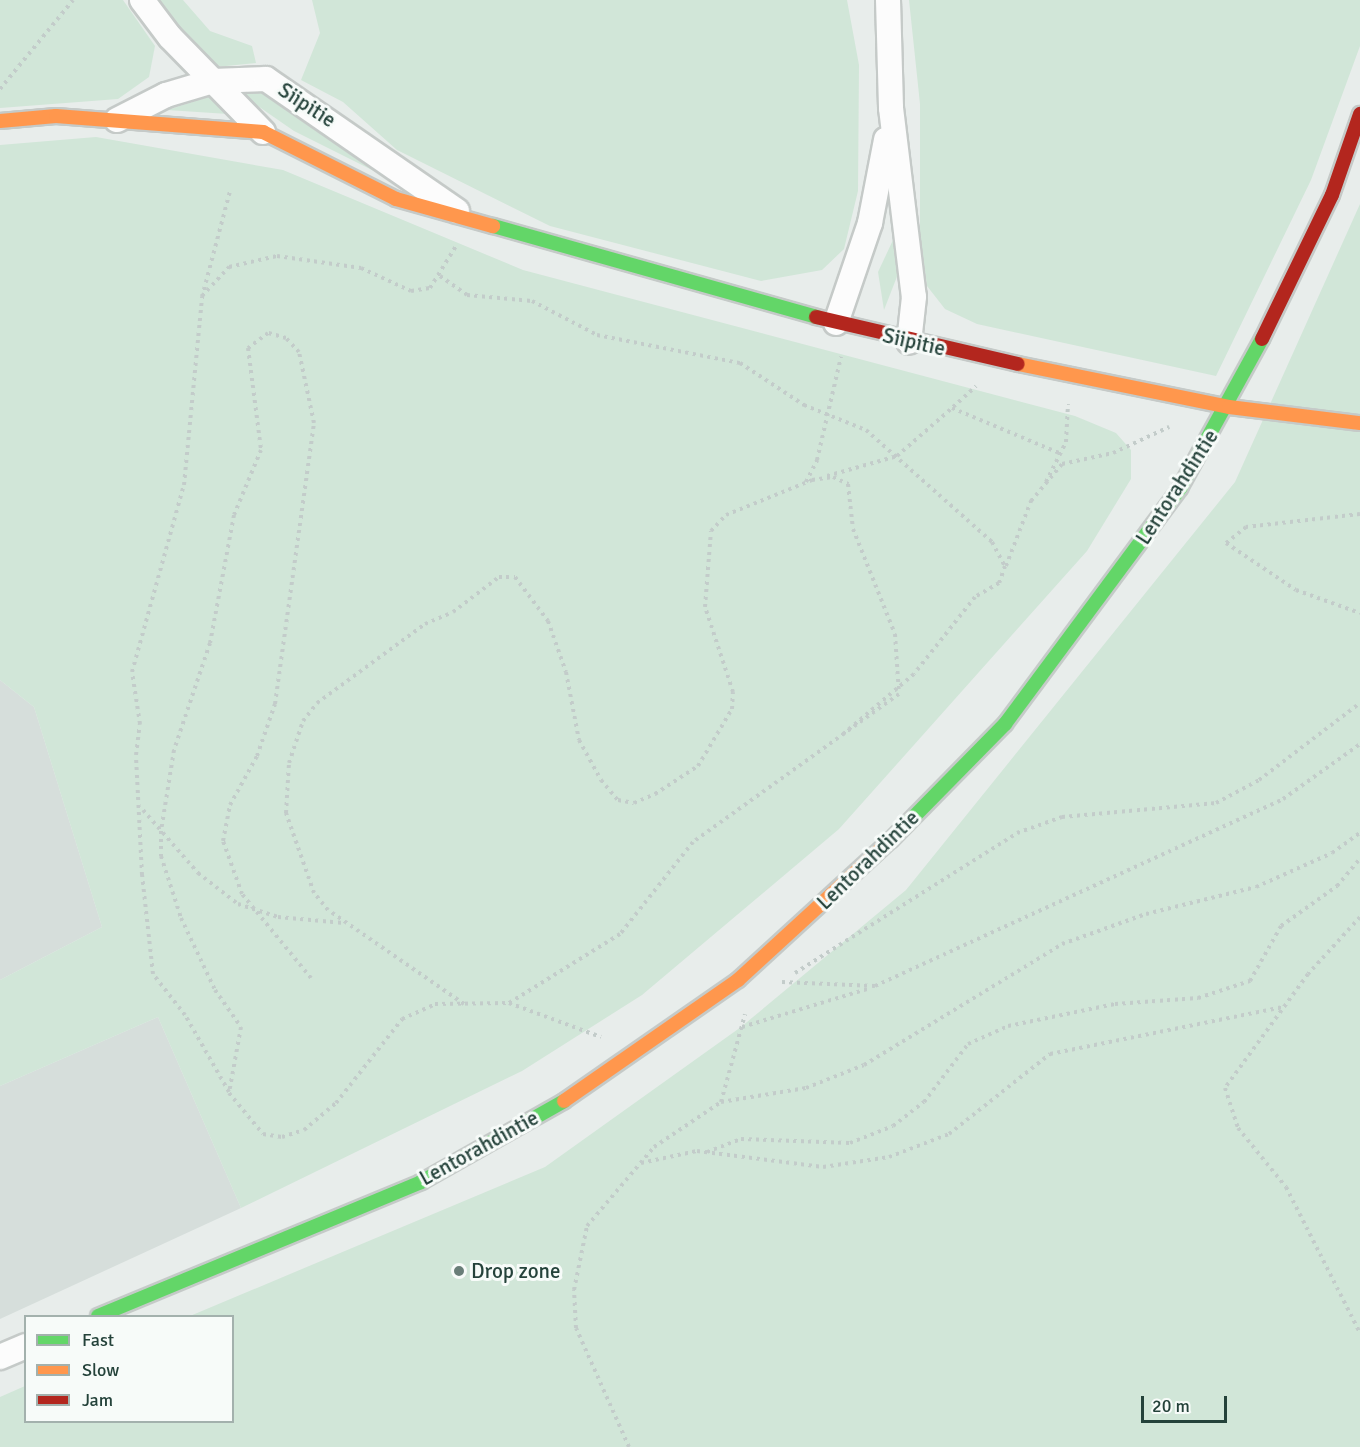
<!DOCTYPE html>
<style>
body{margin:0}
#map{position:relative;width:1360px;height:1447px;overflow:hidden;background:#e8edeb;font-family:Signika,sans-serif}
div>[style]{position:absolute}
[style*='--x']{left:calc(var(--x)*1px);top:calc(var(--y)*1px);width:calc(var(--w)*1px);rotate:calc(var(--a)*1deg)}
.built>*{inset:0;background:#d6dedb}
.green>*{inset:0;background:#d1e6d8}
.path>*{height:4px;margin-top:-2px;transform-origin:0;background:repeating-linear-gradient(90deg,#c3ccca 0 3px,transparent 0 7.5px)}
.roads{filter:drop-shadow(2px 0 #c5cac8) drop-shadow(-2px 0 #c5cac8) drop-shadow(0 2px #c5cac8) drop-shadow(0 -2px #c5cac8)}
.street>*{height:24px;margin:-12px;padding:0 12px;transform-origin:12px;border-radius:12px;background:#fcfcfc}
.fast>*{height:14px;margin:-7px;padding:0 7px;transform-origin:7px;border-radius:7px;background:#63d668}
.slow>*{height:14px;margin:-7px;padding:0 7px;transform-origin:7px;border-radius:7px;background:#ff974d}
.jam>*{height:14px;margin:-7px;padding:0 7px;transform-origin:7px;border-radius:7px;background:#b3261e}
.dots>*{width:16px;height:16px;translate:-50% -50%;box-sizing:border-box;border:3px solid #f7fbf9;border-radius:50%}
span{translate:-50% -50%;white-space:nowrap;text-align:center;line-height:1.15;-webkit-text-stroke:6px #f7fbf9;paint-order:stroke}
.street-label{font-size:21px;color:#24423a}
.poi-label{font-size:21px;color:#24423a}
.left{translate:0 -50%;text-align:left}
.legend{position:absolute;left:24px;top:1315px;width:210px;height:108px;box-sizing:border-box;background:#f7fbf9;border:2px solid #a3b1ad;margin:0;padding:8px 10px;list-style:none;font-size:18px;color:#24423a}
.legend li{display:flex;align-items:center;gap:12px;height:30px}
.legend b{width:30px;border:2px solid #a3b1ad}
.scale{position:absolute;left:1141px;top:1396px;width:86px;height:27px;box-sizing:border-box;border:3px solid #24423a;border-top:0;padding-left:8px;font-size:18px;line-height:21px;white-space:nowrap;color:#24423a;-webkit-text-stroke:4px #f7fbf9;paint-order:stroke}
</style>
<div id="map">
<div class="built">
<div style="clip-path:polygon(0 680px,34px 707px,102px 927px,0 980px)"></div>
<div style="clip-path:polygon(158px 1017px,241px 1208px,0 1319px,0 1086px)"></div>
</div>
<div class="green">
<div style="clip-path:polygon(0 0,123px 0,155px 46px,149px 77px,118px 99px,0 108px)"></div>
<div style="clip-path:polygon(155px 0,183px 0,210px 31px,252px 46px,256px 63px,216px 67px)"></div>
<div style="clip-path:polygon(312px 0,847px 0,859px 65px,858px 191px,844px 249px,822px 270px,761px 281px,550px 226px,397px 150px,343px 102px,301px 80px,320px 33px)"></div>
<div style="clip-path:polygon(909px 0,1360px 0,1360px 46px,1311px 180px,1216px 376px,977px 324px,945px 309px,927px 286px,920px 234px,920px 104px)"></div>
<div style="clip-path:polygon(249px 91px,265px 92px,392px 180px,294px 131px,255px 104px,245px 93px)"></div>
<div style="clip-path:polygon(208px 97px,217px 98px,228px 114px,167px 110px)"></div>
<div style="clip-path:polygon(96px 137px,283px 170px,523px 270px,1075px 416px,1116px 433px,1131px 450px,1131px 479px,1087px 551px,839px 829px,642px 995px,522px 1071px,241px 1208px,158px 1017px,0 1086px,0 980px,102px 927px,34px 707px,0 680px,0 145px)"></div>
<div style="clip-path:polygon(1360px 204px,1360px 1447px,0 1447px,0 1397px,25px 1386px,26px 1422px,232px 1422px,232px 1316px,190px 1316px,545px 1167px,741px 1027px,906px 890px,1235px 482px)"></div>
<div style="clip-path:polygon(893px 240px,898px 274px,884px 310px,878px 272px)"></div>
</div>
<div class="path">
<div style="--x:0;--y:89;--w:115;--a:-50.6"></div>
<div style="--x:440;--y:276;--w:33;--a:35"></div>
<div style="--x:467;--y:295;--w:65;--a:5.3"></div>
<div style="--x:532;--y:301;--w:73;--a:27.6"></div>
<div style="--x:597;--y:335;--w:146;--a:11.1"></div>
<div style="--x:740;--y:363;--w:77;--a:33.3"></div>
<div style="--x:804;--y:405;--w:67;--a:22"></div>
<div style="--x:866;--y:430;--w:169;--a:41.6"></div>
<div style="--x:992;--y:542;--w:27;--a:62"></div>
<div style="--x:1005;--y:566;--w:18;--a:109"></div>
<div style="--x:999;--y:583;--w:28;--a:150"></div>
<div style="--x:975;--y:597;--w:98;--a:128.4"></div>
<div style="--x:914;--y:674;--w:96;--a:139.7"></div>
<div style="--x:202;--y:296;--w:40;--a:-47"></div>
<div style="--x:229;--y:267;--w:49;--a:-12.9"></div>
<div style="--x:277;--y:256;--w:85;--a:8.1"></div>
<div style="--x:361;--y:268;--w:55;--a:24.7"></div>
<div style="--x:411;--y:291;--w:19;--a:-9"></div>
<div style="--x:430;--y:288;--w:49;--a:-58.2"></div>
<div style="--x:953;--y:407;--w:31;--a:-42"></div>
<div style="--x:827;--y:476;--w:73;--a:-15.9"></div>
<div style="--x:897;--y:456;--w:73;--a:-41.1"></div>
<div style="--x:952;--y:408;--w:116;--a:22.8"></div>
<div style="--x:806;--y:482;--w:25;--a:-63"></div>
<div style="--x:817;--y:460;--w:106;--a:-76.9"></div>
<div style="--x:1046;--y:482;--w:45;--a:-63.4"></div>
<div style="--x:1066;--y:442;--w:38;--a:-87"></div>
<div style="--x:1360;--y:514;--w:115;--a:173.5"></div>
<div style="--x:1246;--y:527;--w:26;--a:141"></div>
<div style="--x:1226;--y:543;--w:84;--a:33.9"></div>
<div style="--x:1296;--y:590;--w:68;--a:19.8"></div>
<div style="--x:1006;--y:566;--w:70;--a:-69"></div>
<div style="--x:1031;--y:501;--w:48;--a:-50"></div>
<div style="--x:1062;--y:464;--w:52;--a:-12.2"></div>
<div style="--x:1113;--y:453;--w:62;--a:-24.9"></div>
<div style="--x:143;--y:810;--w:84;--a:48.9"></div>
<div style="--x:198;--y:873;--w:51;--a:37.8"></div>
<div style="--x:238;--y:904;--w:42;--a:18"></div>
<div style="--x:278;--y:917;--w:66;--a:5.2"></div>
<div style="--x:1360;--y:917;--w:77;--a:132.4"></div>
<div style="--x:1308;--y:974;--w:141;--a:126.1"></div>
<div style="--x:1225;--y:1088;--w:42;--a:72"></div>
<div style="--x:1238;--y:1128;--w:76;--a:50.9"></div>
<div style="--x:1286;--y:1187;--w:164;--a:63.1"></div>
<div style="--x:795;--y:973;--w:262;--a:-32.2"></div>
<div style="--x:1017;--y:833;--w:48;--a:-19.6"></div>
<div style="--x:1062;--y:817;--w:155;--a:-5.2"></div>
<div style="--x:1216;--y:803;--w:49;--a:-28.1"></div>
<div style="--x:1259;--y:780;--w:127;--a:-37.3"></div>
<div style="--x:311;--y:978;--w:109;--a:-129.4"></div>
<div style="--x:242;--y:894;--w:56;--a:-109.7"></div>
<div style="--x:223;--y:841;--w:37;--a:-79"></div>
<div style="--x:230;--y:805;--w:56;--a:-61.1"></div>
<div style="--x:257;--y:756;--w:55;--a:-70.9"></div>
<div style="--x:275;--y:704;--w:284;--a:-82.1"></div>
<div style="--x:314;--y:423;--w:73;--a:-101.9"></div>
<div style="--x:299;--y:352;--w:19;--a:-133"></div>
<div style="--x:286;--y:338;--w:19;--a:-164"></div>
<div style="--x:268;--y:333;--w:25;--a:143"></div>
<div style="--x:248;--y:348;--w:103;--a:82.7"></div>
<div style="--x:261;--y:450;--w:70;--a:112.6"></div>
<div style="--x:234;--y:515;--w:130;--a:100.6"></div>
<div style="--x:210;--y:643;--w:113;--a:108.6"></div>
<div style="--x:174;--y:750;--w:82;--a:99.1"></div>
<div style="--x:161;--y:831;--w:25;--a:90"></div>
<div style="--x:161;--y:856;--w:65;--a:72.1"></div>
<div style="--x:181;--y:918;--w:80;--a:64.7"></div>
<div style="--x:215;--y:990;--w:45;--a:54.9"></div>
<div style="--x:241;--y:1027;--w:67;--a:100.3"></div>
<div style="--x:229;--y:1093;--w:53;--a:50.3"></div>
<div style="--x:263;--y:1134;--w:19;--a:9"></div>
<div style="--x:282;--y:1137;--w:23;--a:-18"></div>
<div style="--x:304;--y:1130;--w:42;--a:-40.2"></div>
<div style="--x:336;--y:1103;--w:107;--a:-51.8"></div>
<div style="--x:402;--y:1019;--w:36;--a:-24"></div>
<div style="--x:435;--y:1004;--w:74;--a:-0.8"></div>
<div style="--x:509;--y:1003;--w:98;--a:20.3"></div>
<div style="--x:782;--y:982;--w:93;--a:2.5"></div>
<div style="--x:875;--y:986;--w:449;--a:-24.6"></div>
<div style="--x:1283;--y:799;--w:95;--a:-35.5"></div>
<div style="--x:464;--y:1004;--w:165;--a:-145.3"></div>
<div style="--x:328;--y:910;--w:22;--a:-129"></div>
<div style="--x:314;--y:893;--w:85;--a:-109.3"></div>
<div style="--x:286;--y:813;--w:50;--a:-86.6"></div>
<div style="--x:289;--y:763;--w:44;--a:-71.6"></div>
<div style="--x:303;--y:721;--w:23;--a:-52"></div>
<div style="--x:317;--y:703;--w:134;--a:-36.2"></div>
<div style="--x:425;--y:624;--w:30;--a:-23"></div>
<div style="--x:453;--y:612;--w:58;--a:-37.3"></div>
<div style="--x:499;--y:577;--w:16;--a:0"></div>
<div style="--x:515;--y:577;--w:55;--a:53.1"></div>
<div style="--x:548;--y:621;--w:54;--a:70.6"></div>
<div style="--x:566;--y:672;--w:69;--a:79.2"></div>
<div style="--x:579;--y:740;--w:46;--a:61.2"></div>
<div style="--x:601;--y:780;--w:26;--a:50"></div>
<div style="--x:618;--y:800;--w:16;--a:11"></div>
<div style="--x:634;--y:803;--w:23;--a:-23"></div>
<div style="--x:655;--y:794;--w:51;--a:-33.1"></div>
<div style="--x:698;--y:766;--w:66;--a:-59.2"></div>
<div style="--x:732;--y:709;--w:17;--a:-87"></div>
<div style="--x:733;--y:692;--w:89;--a:-108.2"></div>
<div style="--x:705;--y:607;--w:76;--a:-85.5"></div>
<div style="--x:711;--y:531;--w:22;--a:-47"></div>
<div style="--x:726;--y:515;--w:93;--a:-22.1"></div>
<div style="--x:812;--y:480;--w:21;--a:-8"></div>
<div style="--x:833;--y:477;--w:17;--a:25"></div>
<div style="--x:848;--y:484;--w:45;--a:83.7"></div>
<div style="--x:853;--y:529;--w:113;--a:68.2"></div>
<div style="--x:895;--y:634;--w:60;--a:86.2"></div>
<div style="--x:899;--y:694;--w:254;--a:144.3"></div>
<div style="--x:693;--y:842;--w:117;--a:128.4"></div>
<div style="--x:620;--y:934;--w:131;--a:148.1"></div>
<div style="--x:742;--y:1027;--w:134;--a:-16.9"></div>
<div style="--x:229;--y:1092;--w:89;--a:-119.7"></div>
<div style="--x:185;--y:1015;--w:52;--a:-128"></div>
<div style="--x:153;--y:974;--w:100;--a:-96.3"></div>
<div style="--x:142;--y:875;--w:120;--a:-92.9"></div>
<div style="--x:136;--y:755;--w:31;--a:-83"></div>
<div style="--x:140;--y:724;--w:53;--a:-98.7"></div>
<div style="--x:132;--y:672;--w:194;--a:-74.5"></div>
<div style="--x:184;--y:485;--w:189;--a:-84.5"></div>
<div style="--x:202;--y:297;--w:110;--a:-75.2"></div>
<div style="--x:721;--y:1102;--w:86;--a:-9.4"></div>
<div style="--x:806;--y:1088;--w:62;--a:-21.6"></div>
<div style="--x:864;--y:1065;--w:232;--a:-31.4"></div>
<div style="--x:1062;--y:944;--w:89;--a:-19.7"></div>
<div style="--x:1146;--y:914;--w:113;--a:-13.8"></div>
<div style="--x:1256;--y:887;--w:83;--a:-24.1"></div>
<div style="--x:1332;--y:853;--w:34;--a:-36"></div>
<div style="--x:707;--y:1152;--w:36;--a:-21"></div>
<div style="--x:741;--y:1139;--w:109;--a:2.1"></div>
<div style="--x:850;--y:1143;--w:46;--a:-21.6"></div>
<div style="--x:893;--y:1126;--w:39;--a:-38"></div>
<div style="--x:924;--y:1102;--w:73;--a:-52.8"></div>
<div style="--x:968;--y:1044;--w:44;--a:-24.2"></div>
<div style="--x:1008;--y:1026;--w:109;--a:-11.6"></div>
<div style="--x:1115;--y:1004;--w:83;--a:-4.1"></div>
<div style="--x:1198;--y:998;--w:55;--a:-18.1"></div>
<div style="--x:1250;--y:981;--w:63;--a:-60.6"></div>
<div style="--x:1281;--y:926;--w:69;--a:-35.5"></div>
<div style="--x:1337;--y:886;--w:35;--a:-50"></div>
<div style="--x:641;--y:1163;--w:57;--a:-12.1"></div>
<div style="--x:697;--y:1151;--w:127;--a:7.2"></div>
<div style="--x:823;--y:1167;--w:67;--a:-8.6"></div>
<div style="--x:889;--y:1157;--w:64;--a:-21"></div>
<div style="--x:949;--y:1134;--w:129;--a:-38.4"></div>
<div style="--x:1050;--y:1054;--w:239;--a:-11.4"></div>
<div style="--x:629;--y:1447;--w:130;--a:-114"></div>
<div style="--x:576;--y:1328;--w:38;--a:-93"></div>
<div style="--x:574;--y:1290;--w:65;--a:-78.5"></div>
<div style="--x:587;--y:1226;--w:104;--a:-49.7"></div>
<div style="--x:654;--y:1147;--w:81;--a:-33.9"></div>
<div style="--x:721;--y:1102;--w:91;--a:-74.7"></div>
</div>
<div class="roads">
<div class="street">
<div style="--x:142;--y:0;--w:46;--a:52.9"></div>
<div style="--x:170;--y:37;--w:133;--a:45.6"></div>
<div style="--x:888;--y:0;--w:108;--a:88.4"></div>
<div style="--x:891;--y:108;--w:190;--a:83.1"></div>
<div style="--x:914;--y:297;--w:45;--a:96.3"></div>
<div style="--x:117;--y:120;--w:55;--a:-27"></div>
<div style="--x:166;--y:95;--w:49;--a:-16.6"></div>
<div style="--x:213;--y:81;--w:53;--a:-2.2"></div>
<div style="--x:266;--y:79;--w:232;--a:34.6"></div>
<div style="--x:836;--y:323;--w:106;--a:-71.2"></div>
<div style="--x:870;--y:223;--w:85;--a:-79.1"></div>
<div style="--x:0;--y:1357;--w:28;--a:-23"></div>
</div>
<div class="fast">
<div style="--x:493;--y:226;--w:336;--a:15.7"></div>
<div style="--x:891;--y:840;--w:163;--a:-45.5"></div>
<div style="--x:1005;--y:724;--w:294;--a:-53.4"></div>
<div style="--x:1180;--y:488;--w:170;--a:-61.2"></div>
<div style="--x:98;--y:1316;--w:350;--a:-22.5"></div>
<div style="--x:421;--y:1182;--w:164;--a:-29.5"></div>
</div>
<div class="slow">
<div style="--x:0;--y:121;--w:56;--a:-5.1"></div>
<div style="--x:56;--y:116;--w:208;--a:4.4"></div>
<div style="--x:263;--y:132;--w:149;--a:26.7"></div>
<div style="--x:396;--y:199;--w:101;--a:15.6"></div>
<div style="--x:1018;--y:364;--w:215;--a:11.5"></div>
<div style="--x:1229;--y:407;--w:132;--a:7"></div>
<div style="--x:564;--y:1101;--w:212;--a:-34.8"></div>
<div style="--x:738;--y:980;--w:207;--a:-42.5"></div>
</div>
<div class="jam">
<div style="--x:816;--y:317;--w:207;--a:13.1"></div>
<div style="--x:1262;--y:339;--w:160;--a:-64.1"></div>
<div style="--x:1332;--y:195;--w:86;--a:-70.9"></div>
</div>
</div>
<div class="dots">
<div style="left:459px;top:1271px;background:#697e78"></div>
</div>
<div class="street-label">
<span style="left:307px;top:105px;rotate:33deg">Siipitie</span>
<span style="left:914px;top:342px;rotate:13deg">Siipitie</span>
<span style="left:1177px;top:487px;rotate:-57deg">Lentorahdintie</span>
<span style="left:868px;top:860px;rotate:-44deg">Lentorahdintie</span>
<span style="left:479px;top:1148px;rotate:-29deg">Lentorahdintie</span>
</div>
<div class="poi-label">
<span class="left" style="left:471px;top:1271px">Drop zone</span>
</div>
<ul class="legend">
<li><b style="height:8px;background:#63d668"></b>Fast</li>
<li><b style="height:8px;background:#ff974d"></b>Slow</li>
<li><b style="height:8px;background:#b3261e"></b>Jam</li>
</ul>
<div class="scale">20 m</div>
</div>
